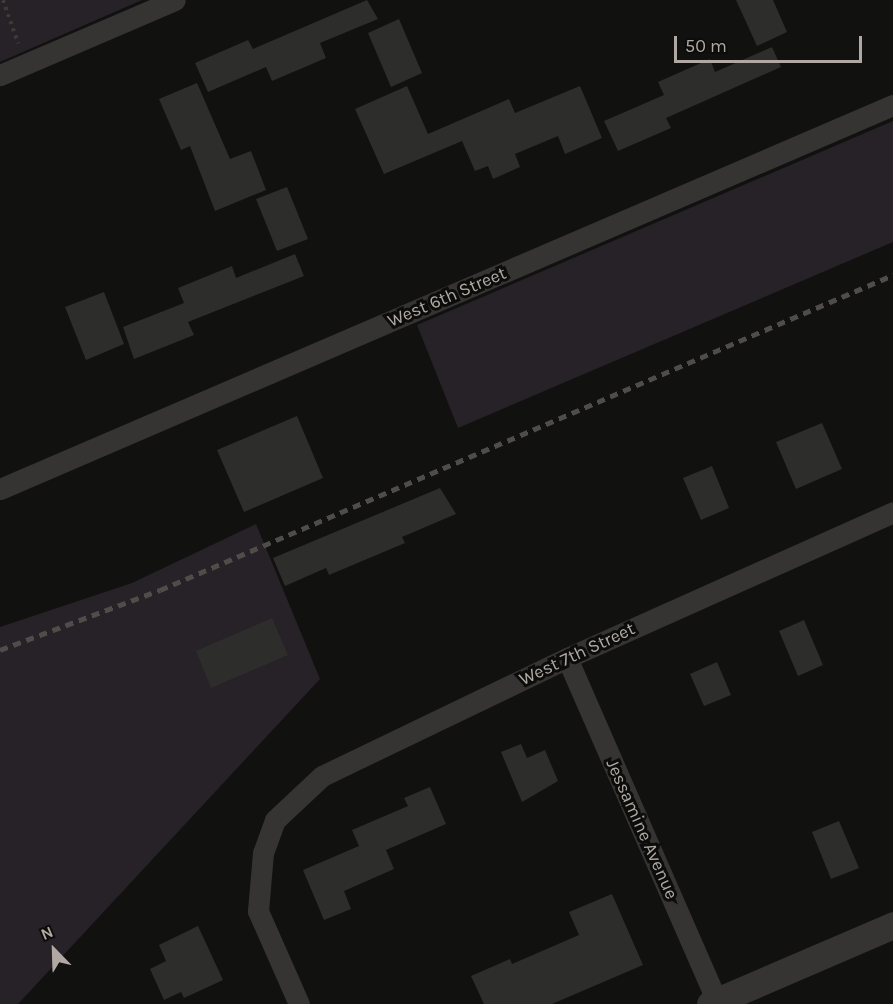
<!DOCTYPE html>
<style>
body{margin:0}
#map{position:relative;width:893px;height:1004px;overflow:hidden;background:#111110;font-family:Karla,sans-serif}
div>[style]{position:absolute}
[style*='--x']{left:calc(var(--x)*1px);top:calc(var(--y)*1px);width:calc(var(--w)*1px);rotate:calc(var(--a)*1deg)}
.green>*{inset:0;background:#272128}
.building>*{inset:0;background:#2d2d2b}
.path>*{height:4px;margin-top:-2px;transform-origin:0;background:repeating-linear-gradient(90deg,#3d3a38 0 3px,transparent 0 7.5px)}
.minor>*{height:21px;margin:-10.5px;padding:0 10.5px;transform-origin:10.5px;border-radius:10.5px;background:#363432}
.tertiary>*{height:27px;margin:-13.5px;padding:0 13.5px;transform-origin:13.5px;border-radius:13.5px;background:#363432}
.rail>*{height:4.5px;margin-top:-2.25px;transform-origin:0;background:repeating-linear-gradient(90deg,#4f4c49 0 8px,transparent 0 14px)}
span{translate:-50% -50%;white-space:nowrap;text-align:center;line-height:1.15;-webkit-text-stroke:6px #0c0c0b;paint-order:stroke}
.street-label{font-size:18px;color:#b0a9a3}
.north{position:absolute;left:24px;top:920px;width:60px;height:60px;-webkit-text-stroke:4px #0c0c0b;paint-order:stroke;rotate:337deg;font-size:16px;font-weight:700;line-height:24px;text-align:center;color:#b0a9a3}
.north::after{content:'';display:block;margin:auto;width:21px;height:27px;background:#b0a9a3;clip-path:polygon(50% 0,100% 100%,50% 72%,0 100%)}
.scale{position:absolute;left:674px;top:36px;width:188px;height:27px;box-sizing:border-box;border:3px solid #b0a9a3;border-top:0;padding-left:8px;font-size:18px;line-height:21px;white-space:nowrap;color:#b0a9a3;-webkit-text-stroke:4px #0c0c0b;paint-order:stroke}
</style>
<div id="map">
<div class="green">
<div style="clip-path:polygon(0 0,142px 0,0 62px)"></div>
<div style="clip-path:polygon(893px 121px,893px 242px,458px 428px,417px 325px)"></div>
<div style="clip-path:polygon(256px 524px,320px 679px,18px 1004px,0 1004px,0 627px,132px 583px)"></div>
</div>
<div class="building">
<div style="clip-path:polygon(367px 0,378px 19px,320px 43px,326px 58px,272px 81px,266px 67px,208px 92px,195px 63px,248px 40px,253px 49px)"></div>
<div style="clip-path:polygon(736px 0,773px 0,787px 32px,757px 46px)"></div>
<div style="clip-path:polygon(399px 19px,422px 73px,391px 87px,368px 33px)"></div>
<div style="clip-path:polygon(772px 47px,781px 67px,666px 118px,671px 128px,618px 151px,604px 121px,664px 95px,658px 82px,710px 59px,715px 72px)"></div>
<div style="clip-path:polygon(197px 83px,230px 159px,251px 151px,266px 190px,215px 211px,190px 146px,181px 150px,159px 99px)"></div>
<div style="clip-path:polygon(407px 86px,428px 134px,509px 99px,515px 113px,580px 86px,602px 138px,565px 154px,558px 136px,515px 154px,520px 167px,493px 179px,488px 166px,475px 171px,462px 141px,384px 174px,355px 109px)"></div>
<div style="clip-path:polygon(287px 187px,308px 239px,277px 251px,256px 199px)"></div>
<div style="clip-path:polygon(295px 254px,304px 276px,188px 322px,194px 335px,134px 359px,123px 327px,184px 303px,178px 288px,232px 266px,236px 278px)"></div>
<div style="clip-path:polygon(104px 292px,124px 344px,86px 360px,65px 307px)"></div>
<div style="clip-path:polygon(297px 416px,323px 478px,244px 512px,217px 450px)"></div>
<div style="clip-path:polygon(822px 423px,842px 469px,796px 489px,776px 442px)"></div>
<div style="clip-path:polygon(712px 466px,729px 508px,701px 520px,683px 478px)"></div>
<div style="clip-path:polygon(440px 488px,456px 514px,402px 537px,405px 543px,329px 575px,326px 568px,285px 586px,273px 558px)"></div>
<div style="clip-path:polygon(272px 618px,288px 655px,211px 688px,196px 651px)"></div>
<div style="clip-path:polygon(804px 620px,823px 665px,798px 676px,779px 631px)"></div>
<div style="clip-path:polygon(717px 662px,731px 695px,704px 706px,690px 674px)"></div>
<div style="clip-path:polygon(521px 744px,527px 758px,545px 750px,558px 781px,522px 802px,501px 752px)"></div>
<div style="clip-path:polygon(430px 787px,446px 824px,386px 850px,394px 869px,344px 891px,351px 909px,324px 920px,303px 870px,359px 846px,352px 830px,408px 806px,404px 798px)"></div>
<div style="clip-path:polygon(839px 821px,859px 868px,831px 879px,812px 832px)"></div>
<div style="clip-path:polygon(612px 894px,643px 965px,552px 1004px,484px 1004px,471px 976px,510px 959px,512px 964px,579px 935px,569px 912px)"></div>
<div style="clip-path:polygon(198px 926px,223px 980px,184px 998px,181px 992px,164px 1000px,150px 969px,166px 961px,159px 945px)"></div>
</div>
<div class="path">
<div style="--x:3;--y:0;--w:46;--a:70.8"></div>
</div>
<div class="minor">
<div style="--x:0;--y:75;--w:190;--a:-23.2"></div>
<div style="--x:0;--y:489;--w:972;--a:-23.27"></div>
<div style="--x:567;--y:658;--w:374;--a:66.4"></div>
<div style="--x:299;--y:1004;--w:102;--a:-113.8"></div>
<div style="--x:258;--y:911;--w:58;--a:-85.1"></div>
<div style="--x:263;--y:853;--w:35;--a:-70"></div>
<div style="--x:275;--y:820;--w:64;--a:-43.1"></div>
<div style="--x:322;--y:776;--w:272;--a:-25.7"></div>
<div style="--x:567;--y:658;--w:357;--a:-24.1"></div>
</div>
<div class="tertiary">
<div style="--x:710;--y:1004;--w:199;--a:-23.3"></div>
</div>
<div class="rail">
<div style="--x:0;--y:650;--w:171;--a:-20.6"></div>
<div style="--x:160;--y:590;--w:798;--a:-23.26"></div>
</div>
<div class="street-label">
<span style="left:447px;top:297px;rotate:-23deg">West 6th Street</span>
<span style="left:577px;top:654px;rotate:-25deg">West 7th Street</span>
<span style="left:642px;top:829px;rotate:66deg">Jessamine Avenue</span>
</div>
<div class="north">N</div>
<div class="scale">50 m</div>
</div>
